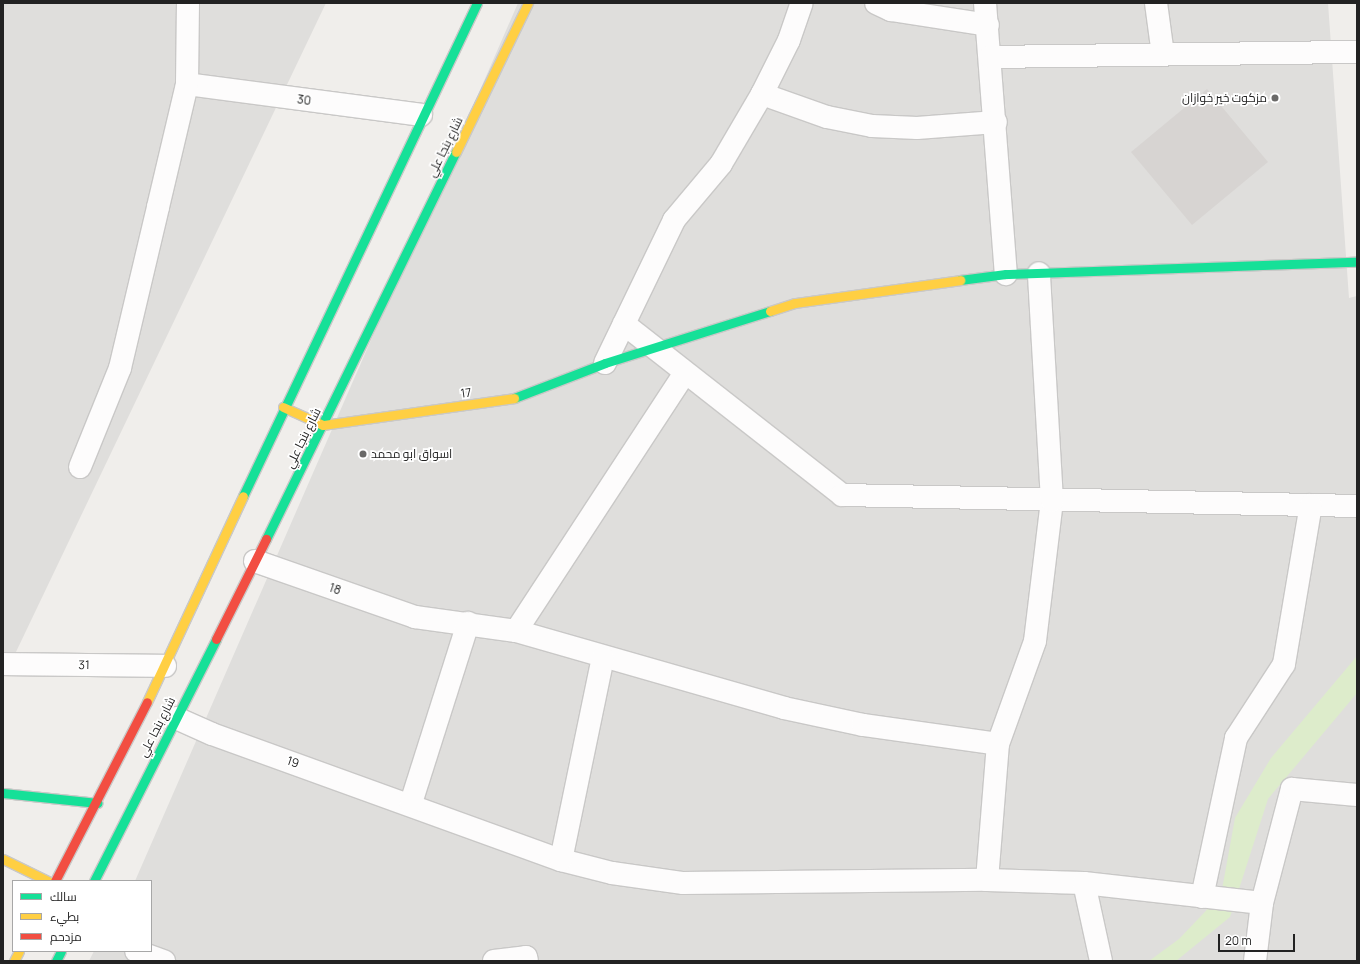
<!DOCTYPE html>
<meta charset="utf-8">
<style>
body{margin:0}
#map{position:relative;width:1360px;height:964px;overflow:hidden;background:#f0eeeb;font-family:Manrope,Cairo,sans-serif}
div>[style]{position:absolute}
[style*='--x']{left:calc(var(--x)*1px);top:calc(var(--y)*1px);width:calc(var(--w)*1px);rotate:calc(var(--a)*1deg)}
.residential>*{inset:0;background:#dfdedc}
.grass>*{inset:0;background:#ddeccb}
.building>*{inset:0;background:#d7d4d2}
.roads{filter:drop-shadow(1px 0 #c9c8c7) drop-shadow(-1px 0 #c9c8c7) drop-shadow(0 1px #c9c8c7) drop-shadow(0 -1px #c9c8c7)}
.street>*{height:22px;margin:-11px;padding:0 11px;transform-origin:11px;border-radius:11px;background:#fdfcfc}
.fast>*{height:9px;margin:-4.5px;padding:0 4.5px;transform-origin:4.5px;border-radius:4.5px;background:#16e098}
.slow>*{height:9px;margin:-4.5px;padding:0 4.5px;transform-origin:4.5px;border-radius:4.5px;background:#ffcf43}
.jam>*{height:9px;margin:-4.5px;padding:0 4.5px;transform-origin:4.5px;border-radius:4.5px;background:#f24e42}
.dots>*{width:11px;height:11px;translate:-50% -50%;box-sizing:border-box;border:2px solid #fff;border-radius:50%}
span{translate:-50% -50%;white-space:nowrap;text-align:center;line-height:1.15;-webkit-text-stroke:3.5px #fff;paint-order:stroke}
.poi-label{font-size:12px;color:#222}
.right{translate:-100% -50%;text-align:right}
.left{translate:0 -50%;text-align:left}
.street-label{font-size:12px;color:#222}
.frame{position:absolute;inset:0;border:4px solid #222;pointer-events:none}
.legend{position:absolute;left:12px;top:880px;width:140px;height:72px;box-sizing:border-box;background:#fff;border:1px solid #a7a7a7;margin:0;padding:5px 7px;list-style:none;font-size:12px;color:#222}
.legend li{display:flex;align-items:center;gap:8px;height:20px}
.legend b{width:20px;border:1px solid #a7a7a7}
.scale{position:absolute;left:1218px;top:934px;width:77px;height:18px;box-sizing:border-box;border:2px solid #222;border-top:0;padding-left:5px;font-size:12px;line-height:14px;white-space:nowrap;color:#222;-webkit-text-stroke:3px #fff;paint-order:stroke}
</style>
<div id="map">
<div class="residential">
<div style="clip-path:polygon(3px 3px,326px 3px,15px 654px,3px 653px)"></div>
<div style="clip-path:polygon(518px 3px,1328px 3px,1349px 298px,1357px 296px,1357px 961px,89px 961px,94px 951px,151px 951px,151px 881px,135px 881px)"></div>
</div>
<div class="grass">
<div style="clip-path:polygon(1357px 656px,1357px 693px,1268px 799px,1230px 917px,1176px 961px,1149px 961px,1179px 939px,1221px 895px,1235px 818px,1271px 758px)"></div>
</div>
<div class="building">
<div style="clip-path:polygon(1207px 89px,1268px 162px,1192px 225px,1131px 152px)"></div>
</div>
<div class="roads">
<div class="street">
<div style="--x:876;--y:3;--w:17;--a:25"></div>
<div style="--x:891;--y:10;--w:98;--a:8.8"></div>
<div style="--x:985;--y:3;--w:272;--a:85.6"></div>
<div style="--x:1156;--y:3;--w:52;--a:82.3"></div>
<div style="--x:990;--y:57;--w:367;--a:-0.8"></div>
<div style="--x:187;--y:84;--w:236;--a:7.5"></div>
<div style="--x:762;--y:94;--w:69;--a:19.5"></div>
<div style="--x:827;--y:117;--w:46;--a:11.3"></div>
<div style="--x:872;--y:126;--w:45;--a:2.5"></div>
<div style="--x:917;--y:128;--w:79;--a:-4.3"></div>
<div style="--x:624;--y:324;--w:277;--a:38.1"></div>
<div style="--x:842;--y:495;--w:515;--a:1.22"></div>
<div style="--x:605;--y:363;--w:159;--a:-64.2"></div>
<div style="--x:674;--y:220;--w:73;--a:-50"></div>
<div style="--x:721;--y:164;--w:81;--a:-59.6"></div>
<div style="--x:762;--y:94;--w:60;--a:-63.4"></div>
<div style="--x:789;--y:40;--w:39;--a:-71"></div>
<div style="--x:80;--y:467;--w:107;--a:-68"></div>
<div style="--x:120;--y:368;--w:165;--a:-76.7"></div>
<div style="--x:158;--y:207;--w:126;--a:-76.7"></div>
<div style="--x:187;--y:84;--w:81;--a:-89.3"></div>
<div style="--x:255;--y:561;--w:170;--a:19.3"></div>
<div style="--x:415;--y:617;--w:102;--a:7.9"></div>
<div style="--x:516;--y:631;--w:279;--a:16"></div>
<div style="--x:784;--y:708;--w:81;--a:12.1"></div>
<div style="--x:863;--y:725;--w:136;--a:8"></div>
<div style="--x:516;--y:631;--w:308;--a:-56.8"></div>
<div style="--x:3;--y:664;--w:162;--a:0.7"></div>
<div style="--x:176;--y:718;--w:39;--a:24"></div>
<div style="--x:212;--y:734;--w:371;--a:19.9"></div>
<div style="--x:561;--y:860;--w:53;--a:14.3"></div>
<div style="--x:612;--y:873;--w:72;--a:8"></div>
<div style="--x:683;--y:883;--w:304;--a:-0.6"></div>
<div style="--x:987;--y:880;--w:97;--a:1.8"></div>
<div style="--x:1084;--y:883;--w:80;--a:77.7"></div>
<div style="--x:411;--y:803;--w:189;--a:-72.4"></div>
<div style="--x:561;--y:860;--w:206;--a:-78.3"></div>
<div style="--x:987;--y:880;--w:136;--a:-85.4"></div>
<div style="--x:998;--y:744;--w:109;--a:-70.2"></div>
<div style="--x:1035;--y:641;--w:141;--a:-83.1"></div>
<div style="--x:1052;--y:501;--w:228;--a:-93.3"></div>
<div style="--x:1084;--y:883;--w:179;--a:6.4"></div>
<div style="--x:1202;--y:897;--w:163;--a:-77.9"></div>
<div style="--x:1236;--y:738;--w:88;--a:-57"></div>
<div style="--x:1284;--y:664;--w:161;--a:-80.4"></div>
<div style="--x:136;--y:951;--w:30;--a:20"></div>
<div style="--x:494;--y:961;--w:32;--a:-7"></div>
<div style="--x:526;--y:957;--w:4;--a:76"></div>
<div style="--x:1255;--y:961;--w:58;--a:-83.1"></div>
<div style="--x:1262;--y:903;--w:118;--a:-75.3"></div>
<div style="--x:1292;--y:789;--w:65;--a:5.3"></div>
</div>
<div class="fast">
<div style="--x:960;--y:280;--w:46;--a:-7.4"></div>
<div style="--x:1006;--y:274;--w:351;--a:-2"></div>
<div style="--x:514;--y:398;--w:97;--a:-21"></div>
<div style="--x:605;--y:363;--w:173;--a:-17.5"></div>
<div style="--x:243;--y:496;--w:546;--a:-64.61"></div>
<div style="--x:266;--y:539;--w:431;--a:-63.9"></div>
<div style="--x:3;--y:793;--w:95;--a:6.1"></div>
<div style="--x:94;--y:881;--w:271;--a:-63.2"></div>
<div style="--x:56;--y:961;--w:11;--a:-63"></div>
</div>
<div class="slow">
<div style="--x:456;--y:152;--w:165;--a:-64.2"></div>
<div style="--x:770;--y:311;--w:26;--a:-18"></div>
<div style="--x:795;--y:303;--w:167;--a:-7.9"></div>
<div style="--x:283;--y:407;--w:44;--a:24.2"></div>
<div style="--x:323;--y:425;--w:193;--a:-8"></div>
<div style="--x:147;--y:702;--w:227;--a:-65"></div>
<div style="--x:3;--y:859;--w:50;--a:26.1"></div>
<div style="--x:14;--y:961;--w:11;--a:-63"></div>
</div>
<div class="jam">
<div style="--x:216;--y:639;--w:112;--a:-63.4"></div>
<div style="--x:55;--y:881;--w:201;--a:-62.8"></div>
</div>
</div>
<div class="dots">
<div style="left:1275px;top:98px;background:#6a6968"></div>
<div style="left:363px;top:454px;background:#6a6968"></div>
</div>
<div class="poi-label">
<span class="right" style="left:1267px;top:98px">مزكوت خير خوازان</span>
<span class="left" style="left:371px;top:454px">اسواق ابو محمد</span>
</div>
<div class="street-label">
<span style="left:304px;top:100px;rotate:8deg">30</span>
<span style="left:445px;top:147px;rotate:-64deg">شارع بنجا علي</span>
<span style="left:466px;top:393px;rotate:-8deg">17</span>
<span style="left:303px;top:438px;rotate:-64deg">شارع بنجا علي</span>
<span style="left:335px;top:589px;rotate:19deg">18</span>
<span style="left:84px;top:665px;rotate:1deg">31</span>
<span style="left:157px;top:727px;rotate:-63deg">شارع بنجا علي</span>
<span style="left:293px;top:762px;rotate:19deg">19</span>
</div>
<div class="frame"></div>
<ul class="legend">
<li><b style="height:5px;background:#16e098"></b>سالك</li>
<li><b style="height:5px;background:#ffcf43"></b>بطيء</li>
<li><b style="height:5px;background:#f24e42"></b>مزدحم</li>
</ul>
<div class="scale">20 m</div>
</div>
